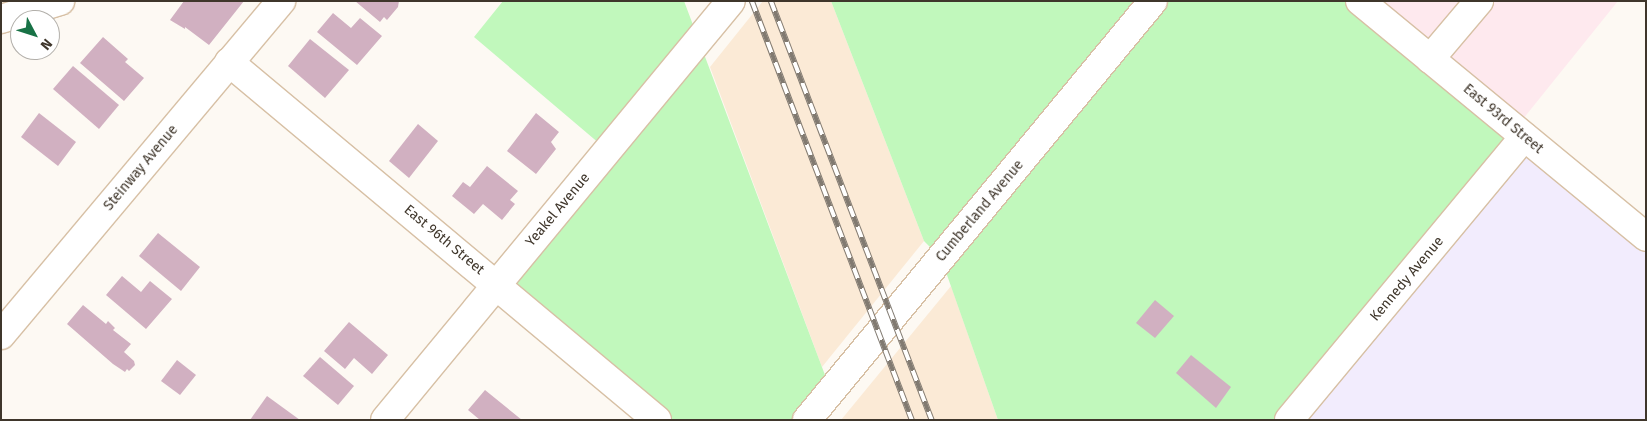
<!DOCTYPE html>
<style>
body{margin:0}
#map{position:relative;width:1647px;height:421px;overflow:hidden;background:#fdf9f3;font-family:"Fira Sans",sans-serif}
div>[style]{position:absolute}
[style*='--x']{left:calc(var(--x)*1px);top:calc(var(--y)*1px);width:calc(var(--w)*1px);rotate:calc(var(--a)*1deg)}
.commercial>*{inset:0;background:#fee9ee}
.industrial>*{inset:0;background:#f2ecfd}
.built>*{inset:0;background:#fbead6}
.green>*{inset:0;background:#c1f8bc}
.building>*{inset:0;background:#d1b0c1}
.roads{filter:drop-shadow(1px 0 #d7c0a5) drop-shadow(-1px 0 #d7c0a5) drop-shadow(0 1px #d7c0a5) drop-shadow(0 -1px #d7c0a5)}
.minor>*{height:28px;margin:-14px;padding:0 14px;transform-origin:14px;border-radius:14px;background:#fff}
.rail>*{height:5.5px;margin-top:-2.75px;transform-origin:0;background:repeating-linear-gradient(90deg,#fff 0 11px,#817a71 0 22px);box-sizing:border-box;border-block:1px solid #817a71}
span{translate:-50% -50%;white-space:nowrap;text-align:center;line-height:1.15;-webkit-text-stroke:5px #fff;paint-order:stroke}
.street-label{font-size:14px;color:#3f362b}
.frame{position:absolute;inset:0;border:2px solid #3f362b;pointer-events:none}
.north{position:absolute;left:10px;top:10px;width:50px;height:50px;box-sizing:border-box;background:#fff;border:1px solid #b2afaa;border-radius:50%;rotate:130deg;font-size:14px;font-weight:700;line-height:20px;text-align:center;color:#3f362b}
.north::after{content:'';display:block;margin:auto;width:18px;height:22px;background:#187246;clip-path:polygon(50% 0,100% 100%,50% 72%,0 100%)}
</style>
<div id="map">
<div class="commercial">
<div style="clip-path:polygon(1360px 1px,1618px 1px,1515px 129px)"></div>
</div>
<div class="industrial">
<div style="clip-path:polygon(1524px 137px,1646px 237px,1646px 420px,1289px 420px)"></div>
</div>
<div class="built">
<div style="clip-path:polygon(763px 1px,831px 1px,924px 241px,822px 367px,710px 67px)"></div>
<div style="clip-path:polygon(951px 286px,998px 420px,841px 420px)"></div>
</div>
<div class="green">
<div style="clip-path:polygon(503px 1px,684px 1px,831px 391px,807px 420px,657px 420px,497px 284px,607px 150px,474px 37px)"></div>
<div style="clip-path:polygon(831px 1px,1360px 1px,1524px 137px,1289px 420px,998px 420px,941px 258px,924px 241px)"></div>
</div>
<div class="building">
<div style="clip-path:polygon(184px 1px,244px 1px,209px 45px,185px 27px,185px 29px,170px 20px)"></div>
<div style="clip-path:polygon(355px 1px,399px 1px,398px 7px,387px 20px,384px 17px,380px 22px)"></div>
<div style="clip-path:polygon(333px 13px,351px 28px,360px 18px,382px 36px,357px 65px,317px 32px)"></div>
<div style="clip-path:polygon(103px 37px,128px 59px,125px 62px,144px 78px,124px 101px,80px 63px)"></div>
<div style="clip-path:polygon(310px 39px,349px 70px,325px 98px,288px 66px)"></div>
<div style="clip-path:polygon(73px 66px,119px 105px,99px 129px,53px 89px)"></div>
<div style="clip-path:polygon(39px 113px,76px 142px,58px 166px,21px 137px)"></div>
<div style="clip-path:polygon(536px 113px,559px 132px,551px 142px,556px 149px,536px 174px,507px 151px)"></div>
<div style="clip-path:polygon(418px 124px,438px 141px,409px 178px,389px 161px)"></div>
<div style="clip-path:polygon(487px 166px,518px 191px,510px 200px,515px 204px,502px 220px,483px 204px,474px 214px,452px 196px,463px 182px,470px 187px)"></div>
<div style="clip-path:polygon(158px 233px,200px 267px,181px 291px,139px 256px)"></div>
<div style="clip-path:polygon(122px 276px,141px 292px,150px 281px,172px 299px,146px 329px,106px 295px)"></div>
<div style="clip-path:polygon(1155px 300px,1174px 316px,1155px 338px,1136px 323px)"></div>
<div style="clip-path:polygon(83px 305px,106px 324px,108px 321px,115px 328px,113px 330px,131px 344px,124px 352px,134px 361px,135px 365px,129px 371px,127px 369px,125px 372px,113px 364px,67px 324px)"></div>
<div style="clip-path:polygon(349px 322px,388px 355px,372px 374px,354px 358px,345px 369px,324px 351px)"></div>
<div style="clip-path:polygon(1191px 355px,1231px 387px,1216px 408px,1176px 373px)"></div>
<div style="clip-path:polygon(320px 357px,354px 386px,338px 405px,303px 376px)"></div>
<div style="clip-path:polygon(177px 360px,196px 375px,180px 395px,161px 381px)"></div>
<div style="clip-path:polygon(485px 390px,522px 420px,480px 420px,468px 410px)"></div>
<div style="clip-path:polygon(267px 396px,300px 420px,250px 420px)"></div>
</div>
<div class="roads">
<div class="minor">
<div style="--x:1360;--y:1;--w:371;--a:39.5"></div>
<div style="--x:1;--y:19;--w:62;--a:-17"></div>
<div style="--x:1430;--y:59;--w:76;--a:-49.8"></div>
<div style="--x:229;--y:62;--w:558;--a:39.91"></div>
<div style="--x:1;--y:335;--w:436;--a:-50"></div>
<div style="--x:385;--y:420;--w:543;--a:-50.45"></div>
<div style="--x:807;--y:420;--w:543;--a:-50.45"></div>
<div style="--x:1289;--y:420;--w:368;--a:-50.3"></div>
</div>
</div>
<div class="rail">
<div style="--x:752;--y:1;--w:449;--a:69.1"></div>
<div style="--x:771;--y:1;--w:449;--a:69"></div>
</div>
<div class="street-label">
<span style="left:1503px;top:119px;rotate:40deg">East 93rd Street</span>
<span style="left:141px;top:168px;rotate:-50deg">Steinway Avenue</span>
<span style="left:558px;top:210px;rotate:-50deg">Yeakel Avenue</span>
<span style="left:980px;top:211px;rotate:-50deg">Cumberland Avenue</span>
<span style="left:444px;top:240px;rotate:40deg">East 96th Street</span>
<span style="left:1407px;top:279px;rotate:-50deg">Kennedy Avenue</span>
</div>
<div class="frame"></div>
<div class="north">N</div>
</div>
